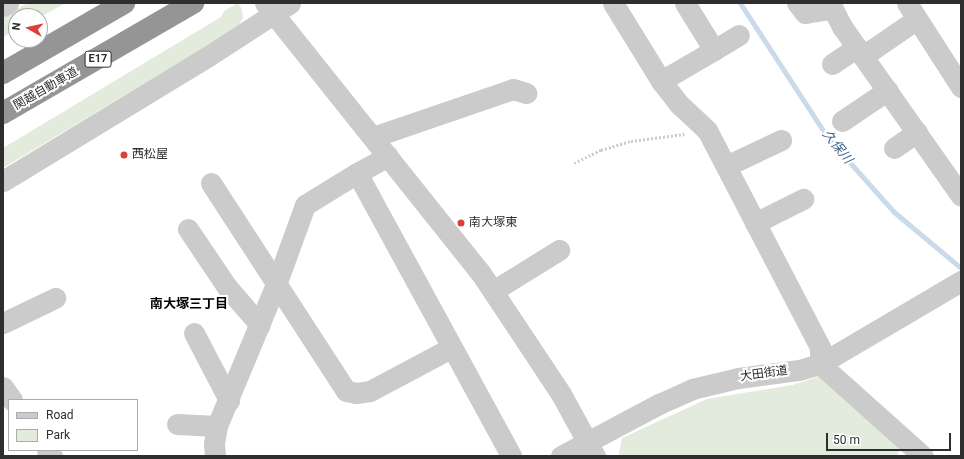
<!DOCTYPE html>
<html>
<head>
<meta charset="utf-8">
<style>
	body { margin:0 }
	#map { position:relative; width:964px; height:459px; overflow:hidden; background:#fff; font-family:Roboto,"Noto Sans JP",sans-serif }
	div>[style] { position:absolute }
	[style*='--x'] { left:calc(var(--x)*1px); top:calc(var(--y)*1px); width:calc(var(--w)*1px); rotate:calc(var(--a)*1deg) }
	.green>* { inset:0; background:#e3ebdd }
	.stream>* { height:5px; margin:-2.5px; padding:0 2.5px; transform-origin:2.5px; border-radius:2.5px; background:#cadaea }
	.path>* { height:2.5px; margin-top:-1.25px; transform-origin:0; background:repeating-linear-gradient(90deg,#cbcbcb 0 2px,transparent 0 4px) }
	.minor>* { height:21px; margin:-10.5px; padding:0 10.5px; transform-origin:10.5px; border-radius:10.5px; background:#cbcbcb }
	.highway>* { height:22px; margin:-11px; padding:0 11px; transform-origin:11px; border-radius:11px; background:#959595 }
	.dots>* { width:11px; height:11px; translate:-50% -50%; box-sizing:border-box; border:2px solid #fff; border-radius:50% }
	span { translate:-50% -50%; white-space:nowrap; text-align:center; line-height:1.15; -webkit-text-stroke:4px #fff; paint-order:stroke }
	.shield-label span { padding:1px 3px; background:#fff; border:1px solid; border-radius:3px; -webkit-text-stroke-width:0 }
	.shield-label { font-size:11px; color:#2e2e2e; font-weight:700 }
	.street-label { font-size:12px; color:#2e2e2e }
	.poi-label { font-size:12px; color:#2e2e2e }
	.left { translate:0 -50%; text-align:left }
	.water-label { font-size:13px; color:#40678c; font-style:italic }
	.neighbourhood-label { font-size:13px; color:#000; font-weight:700 }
	.frame { position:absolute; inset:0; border:4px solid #2e2e2e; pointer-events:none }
	.legend { position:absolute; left:8px; top:399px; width:130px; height:52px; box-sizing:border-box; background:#fff; border:1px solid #ababab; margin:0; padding:5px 7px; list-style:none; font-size:12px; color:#2e2e2e }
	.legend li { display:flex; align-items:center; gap:8px; height:20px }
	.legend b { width:20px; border:1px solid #ababab }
	.north { position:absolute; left:8px; top:8px; width:40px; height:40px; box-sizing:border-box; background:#fff; border:1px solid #ababab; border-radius:50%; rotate:278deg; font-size:11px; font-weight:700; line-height:16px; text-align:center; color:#2e2e2e }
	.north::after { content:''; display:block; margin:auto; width:14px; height:18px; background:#dc3e39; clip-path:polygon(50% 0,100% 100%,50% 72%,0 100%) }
	.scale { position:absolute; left:826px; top:433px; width:125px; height:18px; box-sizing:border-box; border:2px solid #2e2e2e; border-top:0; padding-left:5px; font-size:12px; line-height:14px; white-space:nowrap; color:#2e2e2e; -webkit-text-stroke:3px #fff; paint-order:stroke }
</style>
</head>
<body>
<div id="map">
	<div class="green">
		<i style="clip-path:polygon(28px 3px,66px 3px,40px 17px,16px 16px,16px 30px,3px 37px,3px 16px)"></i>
		<i style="clip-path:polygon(238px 3px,242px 9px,243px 18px,237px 28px,3px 168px,3px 148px,221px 17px,224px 11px)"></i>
		<i style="clip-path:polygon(821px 376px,900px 444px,898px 454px,895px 456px,620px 456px,619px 454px,622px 438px,707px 399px,792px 385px)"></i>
	</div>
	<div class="stream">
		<i style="--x:740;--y:3;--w:161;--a:56.9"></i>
		<i style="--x:828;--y:138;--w:99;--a:48.3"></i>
		<i style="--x:894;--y:212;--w:87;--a:39.9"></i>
	</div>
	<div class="path">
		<i style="--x:574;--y:163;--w:30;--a:-26"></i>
		<i style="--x:601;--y:150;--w:31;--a:-17"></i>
		<i style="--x:631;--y:141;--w:54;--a:-7.4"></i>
	</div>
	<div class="minor">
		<i style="--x:265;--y:3;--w:344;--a:51.4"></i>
		<i style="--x:480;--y:272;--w:146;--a:56.4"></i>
		<i style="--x:561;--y:394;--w:71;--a:61.3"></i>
		<i style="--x:613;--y:3;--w:92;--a:58.4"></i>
		<i style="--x:661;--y:81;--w:31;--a:52"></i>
		<i style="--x:680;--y:105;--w:37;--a:43"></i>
		<i style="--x:707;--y:130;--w:245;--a:62.5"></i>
		<i style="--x:820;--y:347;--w:17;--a:90"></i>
		<i style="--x:820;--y:364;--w:138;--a:41.8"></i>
		<i style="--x:797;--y:3;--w:13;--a:51"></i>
		<i style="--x:805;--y:13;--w:26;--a:-9"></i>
		<i style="--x:830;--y:3;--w:28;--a:63"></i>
		<i style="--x:843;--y:28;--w:205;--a:54.9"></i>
		<i style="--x:907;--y:3;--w:100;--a:57.3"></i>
		<i style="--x:3;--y:6;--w:6;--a:-31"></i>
		<i style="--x:714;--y:50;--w:29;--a:-31"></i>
		<i style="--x:863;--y:56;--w:65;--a:-34.4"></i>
		<i style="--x:832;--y:64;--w:30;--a:-34"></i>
		<i style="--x:661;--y:81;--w:61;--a:-30.3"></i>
		<i style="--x:714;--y:50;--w:55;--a:-121.7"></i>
		<i style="--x:842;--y:121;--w:55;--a:-34"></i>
		<i style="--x:373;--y:137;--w:148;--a:-18.9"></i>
		<i style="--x:513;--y:89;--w:14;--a:17"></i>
		<i style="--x:894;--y:148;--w:28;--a:-35"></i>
		<i style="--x:388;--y:156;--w:35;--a:151"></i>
		<i style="--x:357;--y:173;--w:322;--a:61.4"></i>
		<i style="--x:726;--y:166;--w:61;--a:-25.3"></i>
		<i style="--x:3;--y:181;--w:239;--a:-31.3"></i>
		<i style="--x:207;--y:57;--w:99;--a:-33"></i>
		<i style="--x:211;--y:183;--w:248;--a:57"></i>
		<i style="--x:346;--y:391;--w:10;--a:11"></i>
		<i style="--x:356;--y:393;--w:14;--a:-8"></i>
		<i style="--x:370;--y:391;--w:92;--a:-28"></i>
		<i style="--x:755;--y:223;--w:54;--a:-26.6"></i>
		<i style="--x:188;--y:229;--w:70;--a:56.1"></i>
		<i style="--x:227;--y:287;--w:50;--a:49"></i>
		<i style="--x:493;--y:291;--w:78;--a:-31.8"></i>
		<i style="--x:3;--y:323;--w:58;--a:-25.7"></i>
		<i style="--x:194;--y:333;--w:76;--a:62.4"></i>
		<i style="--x:3;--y:387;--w:16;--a:55"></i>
		<i style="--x:177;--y:424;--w:40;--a:2.9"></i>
		<i style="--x:47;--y:450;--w:8;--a:50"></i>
		<i style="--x:215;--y:456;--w:12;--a:-95"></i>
		<i style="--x:214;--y:444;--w:18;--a:-81"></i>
		<i style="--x:217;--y:426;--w:156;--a:-67.4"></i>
		<i style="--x:277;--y:282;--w:82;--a:-70"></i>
		<i style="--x:305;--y:205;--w:61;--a:-31.6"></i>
		<i style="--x:561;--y:456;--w:111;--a:-28"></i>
		<i style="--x:659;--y:404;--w:36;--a:-24"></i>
		<i style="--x:692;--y:389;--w:47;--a:-13.4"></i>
		<i style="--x:738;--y:378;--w:62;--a:-7.5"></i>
		<i style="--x:799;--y:370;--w:22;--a:-16"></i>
		<i style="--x:820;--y:364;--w:164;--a:-30.5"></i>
	</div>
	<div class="highway">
		<i style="--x:3;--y:73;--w:140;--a:-30"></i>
		<i style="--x:3;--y:113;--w:220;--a:-30.1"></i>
	</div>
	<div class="dots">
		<i style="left:124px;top:155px;background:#dc3e39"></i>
		<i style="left:461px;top:223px;background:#dc3e39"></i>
	</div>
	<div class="shield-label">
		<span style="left:98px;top:59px">E17</span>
	</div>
	<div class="street-label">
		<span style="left:46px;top:89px;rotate:-30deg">関越自動車道</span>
		<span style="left:764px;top:374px;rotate:-8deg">大田街道</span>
	</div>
	<div class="poi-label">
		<span class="left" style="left:132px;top:155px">西松屋</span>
		<span class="left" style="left:469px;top:223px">南大塚東</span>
	</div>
	<div class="water-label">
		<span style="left:837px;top:147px;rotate:51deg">久保川</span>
	</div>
	<div class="neighbourhood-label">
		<span style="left:189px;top:304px">南大塚三丁目</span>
	</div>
	<div class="frame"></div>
	<ul class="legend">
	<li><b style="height:5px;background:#cbcbcb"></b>Road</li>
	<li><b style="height:11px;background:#e3ebdd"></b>Park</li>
	</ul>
	<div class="north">N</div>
	<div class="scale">50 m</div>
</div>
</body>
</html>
